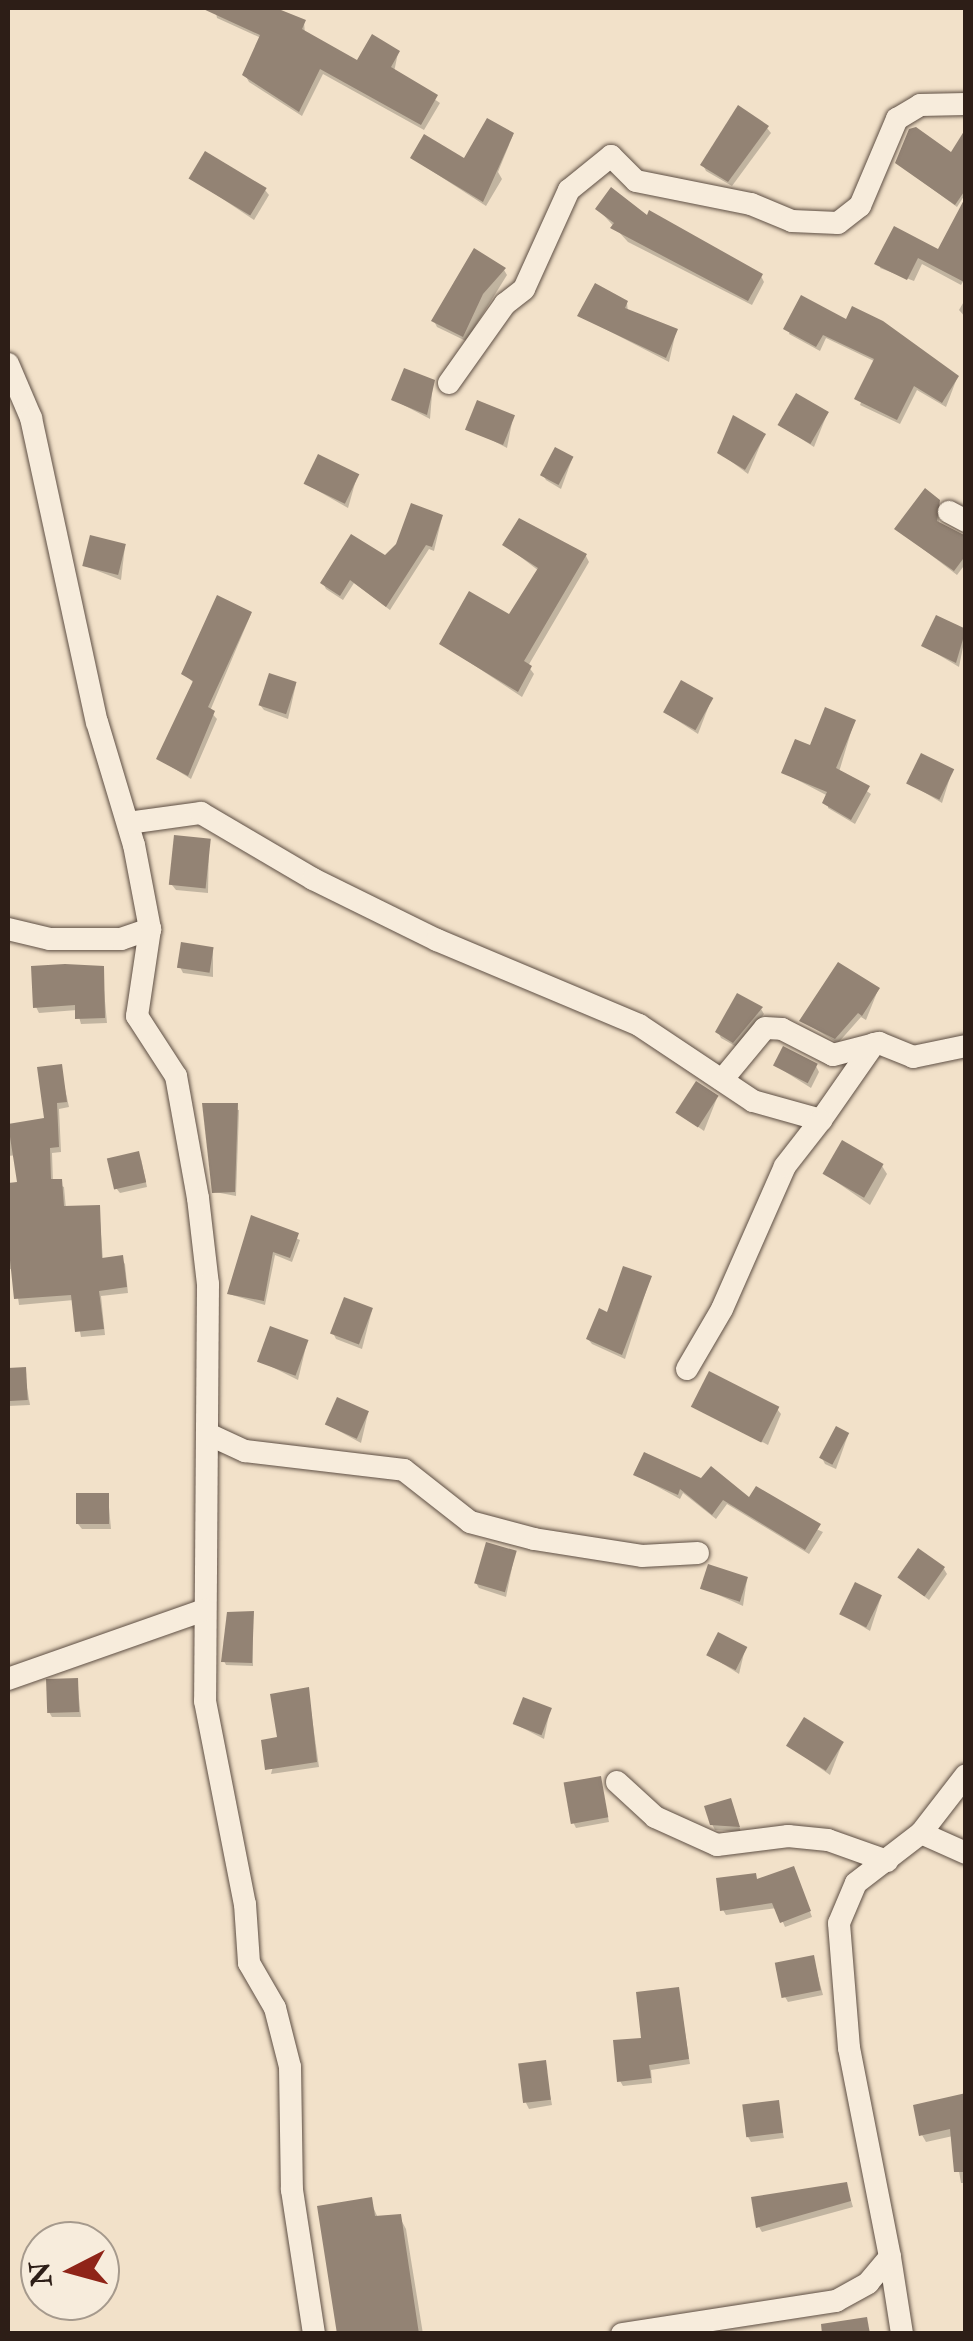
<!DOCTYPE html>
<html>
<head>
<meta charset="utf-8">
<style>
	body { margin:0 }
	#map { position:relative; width:973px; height:2341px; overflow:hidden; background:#f2e1c9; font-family:"IM FELL Double Pica",serif }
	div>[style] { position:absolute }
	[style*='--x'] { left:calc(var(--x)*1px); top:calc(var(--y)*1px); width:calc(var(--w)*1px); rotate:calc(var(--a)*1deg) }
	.shadow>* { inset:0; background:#0003 }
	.building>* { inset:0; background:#938374; transform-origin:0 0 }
	.roads { filter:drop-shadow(0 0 2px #5e4f44) drop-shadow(0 0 2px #5e4f44) }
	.street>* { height:22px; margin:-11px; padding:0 11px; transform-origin:11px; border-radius:11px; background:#f7ecdc }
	span { translate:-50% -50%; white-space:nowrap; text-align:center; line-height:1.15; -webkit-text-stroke:8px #f7ecdc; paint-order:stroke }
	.frame { position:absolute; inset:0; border:10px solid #2d1e17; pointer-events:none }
	.north { position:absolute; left:20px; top:2221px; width:100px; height:100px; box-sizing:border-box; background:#f7ecdc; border:2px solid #a69a8d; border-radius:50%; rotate:264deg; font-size:28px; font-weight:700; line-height:40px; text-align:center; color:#2d1e17 }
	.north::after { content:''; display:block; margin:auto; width:35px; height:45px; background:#8f2418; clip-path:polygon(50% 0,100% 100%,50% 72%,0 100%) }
</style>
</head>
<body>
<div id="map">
	<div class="shadow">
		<i style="clip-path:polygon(215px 8px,273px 8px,304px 22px,305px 34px,358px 63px,398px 53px,394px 72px,440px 103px,424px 130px,323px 74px,302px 116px,249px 82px,245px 75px,261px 38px,217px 18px)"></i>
		<i style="clip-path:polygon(767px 128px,771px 133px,732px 186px,706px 171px,703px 165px)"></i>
		<i style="clip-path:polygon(513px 135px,498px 172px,502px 179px,486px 206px,412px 158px,465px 162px)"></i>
		<i style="clip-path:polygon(966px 138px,966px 193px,957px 207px,897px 163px,952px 155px)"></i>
		<i style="clip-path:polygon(190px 177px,265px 190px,269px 195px,254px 220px)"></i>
		<i style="clip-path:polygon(598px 209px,761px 276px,764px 282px,752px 305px,628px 242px)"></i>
		<i style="clip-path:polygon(895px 229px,966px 277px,961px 285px,922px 264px,914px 281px,880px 268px)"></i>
		<i style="clip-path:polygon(504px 270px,507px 275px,466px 341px,437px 327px,434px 321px)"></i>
		<i style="clip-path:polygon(802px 298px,957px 378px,946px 407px,917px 390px,900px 424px,860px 405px,876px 362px,826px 338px,820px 351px,789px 334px)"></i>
		<i style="clip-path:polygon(966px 298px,966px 318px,959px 310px)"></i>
		<i style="clip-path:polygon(627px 303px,628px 312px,676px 331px,669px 362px,580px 316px)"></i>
		<i style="clip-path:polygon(433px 382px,430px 419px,394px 400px)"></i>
		<i style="clip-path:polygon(827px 414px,814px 447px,780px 425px)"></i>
		<i style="clip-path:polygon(513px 417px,507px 448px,473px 430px)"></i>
		<i style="clip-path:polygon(764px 436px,748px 474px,720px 453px)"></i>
		<i style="clip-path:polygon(572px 459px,561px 489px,546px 480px,543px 475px)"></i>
		<i style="clip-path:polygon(357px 476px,348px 508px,306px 484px)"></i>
		<i style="clip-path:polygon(938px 502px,939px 524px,966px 536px,966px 563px,957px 575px,897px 529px)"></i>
		<i style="clip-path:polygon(442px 517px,434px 551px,429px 549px,390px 610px,354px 583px,343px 600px,326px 589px,323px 583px,385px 559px)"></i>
		<i style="clip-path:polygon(505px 545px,586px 556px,589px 562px,528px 666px,534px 674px,522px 697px,442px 644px,510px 617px,539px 571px)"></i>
		<i style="clip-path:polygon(125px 546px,121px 580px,85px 566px)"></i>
		<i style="clip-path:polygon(251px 614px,210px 711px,217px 719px,191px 779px,159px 759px,195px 684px,184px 674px)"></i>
		<i style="clip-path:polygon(937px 618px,966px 632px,959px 667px,924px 646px)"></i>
		<i style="clip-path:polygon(296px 684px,288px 719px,264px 710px,260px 705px)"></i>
		<i style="clip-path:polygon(711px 700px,698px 734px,666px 713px)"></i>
		<i style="clip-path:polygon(854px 722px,839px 772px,871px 794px,855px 824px,828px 808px,828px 796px,784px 773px)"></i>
		<i style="clip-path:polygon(952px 771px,942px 803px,909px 783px)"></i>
		<i style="clip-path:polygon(209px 841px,208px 893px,176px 890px,172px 885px)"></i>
		<i style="clip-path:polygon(213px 949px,213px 977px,183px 973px,180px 967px)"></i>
		<i style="clip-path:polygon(102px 968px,107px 1023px,81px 1024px,77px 1010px,39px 1013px,36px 1007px)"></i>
		<i style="clip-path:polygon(878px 990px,866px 1020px,861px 1017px,838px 1043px,802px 1021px)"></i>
		<i style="clip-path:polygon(761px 1009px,764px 1014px,737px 1047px,721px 1038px,718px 1032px)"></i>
		<i style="clip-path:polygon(60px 1066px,69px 1107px,59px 1109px,61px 1152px,52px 1153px,53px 1182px,64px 1187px,66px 1209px,99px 1208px,103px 1260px,121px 1258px,125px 1264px,128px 1293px,101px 1296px,105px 1335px,81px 1337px,74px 1300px,19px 1305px,14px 1269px,8px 1269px,8px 1185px,19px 1184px,18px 1155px,8px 1156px,8px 1125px,47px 1121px)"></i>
		<i style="clip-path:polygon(776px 1066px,816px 1066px,819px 1072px,811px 1088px)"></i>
		<i style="clip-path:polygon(717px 1098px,704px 1131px,680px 1114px)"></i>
		<i style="clip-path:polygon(204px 1105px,239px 1110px,236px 1196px,215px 1192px)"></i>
		<i style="clip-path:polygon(141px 1159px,147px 1187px,120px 1193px,116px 1188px)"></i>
		<i style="clip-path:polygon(882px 1166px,887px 1174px,870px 1205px,825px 1174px)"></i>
		<i style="clip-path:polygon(253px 1218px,300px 1240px,292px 1262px,275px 1255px,265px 1305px,229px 1294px)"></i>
		<i style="clip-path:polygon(650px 1278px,625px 1359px,592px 1344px,588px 1339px,608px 1315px)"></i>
		<i style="clip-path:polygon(372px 1310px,362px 1349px,336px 1339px,333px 1333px)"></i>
		<i style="clip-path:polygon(307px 1342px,298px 1380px,260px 1361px)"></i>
		<i style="clip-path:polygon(24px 1370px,30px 1405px,8px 1406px,8px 1371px)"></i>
		<i style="clip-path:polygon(697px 1408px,777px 1409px,781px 1414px,768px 1445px)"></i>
		<i style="clip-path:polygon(368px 1413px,361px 1443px,328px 1425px)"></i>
		<i style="clip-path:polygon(848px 1435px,836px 1469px,825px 1464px,822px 1458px)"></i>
		<i style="clip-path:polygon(636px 1475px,750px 1500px,823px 1532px,809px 1554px,727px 1504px,716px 1519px,683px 1493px,680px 1499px)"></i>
		<i style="clip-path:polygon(108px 1496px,111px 1529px,82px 1529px,78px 1524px)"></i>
		<i style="clip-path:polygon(515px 1553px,506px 1597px,479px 1588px,476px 1583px)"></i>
		<i style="clip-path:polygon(944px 1569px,947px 1574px,929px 1600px,901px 1578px)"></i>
		<i style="clip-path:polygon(747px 1579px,743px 1606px,703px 1588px)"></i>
		<i style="clip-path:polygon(881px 1597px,870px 1631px,842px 1614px)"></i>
		<i style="clip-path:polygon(253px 1614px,253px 1666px,226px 1665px,224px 1661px)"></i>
		<i style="clip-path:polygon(745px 1649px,739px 1674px,709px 1655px)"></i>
		<i style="clip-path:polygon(77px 1680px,81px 1717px,52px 1717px,49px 1712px)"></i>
		<i style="clip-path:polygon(308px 1690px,319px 1767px,271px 1774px,280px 1739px)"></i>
		<i style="clip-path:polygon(550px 1710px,544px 1739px,515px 1724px)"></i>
		<i style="clip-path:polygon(842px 1744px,830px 1775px,789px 1746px)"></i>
		<i style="clip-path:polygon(600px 1779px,609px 1822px,576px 1828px,573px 1822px)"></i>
		<i style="clip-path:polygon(733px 1806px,741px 1832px,715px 1830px,712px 1824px)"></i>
		<i style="clip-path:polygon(796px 1874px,812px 1917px,785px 1927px,777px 1908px,726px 1915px,723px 1910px,758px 1882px)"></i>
		<i style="clip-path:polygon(813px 1958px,823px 1995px,788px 2002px,785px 1997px)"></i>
		<i style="clip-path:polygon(678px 1989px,690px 2064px,651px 2070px,652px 2083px,623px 2086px,620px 2081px)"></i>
		<i style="clip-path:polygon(544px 2063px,552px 2105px,529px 2109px,526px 2103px)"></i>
		<i style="clip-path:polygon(966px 2096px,966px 2183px,961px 2183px,953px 2136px,926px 2142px,922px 2135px)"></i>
		<i style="clip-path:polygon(777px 2103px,784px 2138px,751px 2142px,748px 2137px)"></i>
		<i style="clip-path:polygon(846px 2184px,853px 2207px,762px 2232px,759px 2227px)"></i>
		<i style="clip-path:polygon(370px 2200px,378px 2218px,399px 2216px,406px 2229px,423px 2334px,340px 2334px)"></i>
	</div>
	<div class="building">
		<i style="clip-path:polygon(201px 8px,276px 8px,306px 20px,302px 29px,357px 60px,372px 34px,400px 51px,391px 67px,438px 95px,421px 125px,320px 69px,299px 112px,242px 75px,260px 35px)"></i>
		<i style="clip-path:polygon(738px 105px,769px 126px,728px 182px,700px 165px)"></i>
		<i style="clip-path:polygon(487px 118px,514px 133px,483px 202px,410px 158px,424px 134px,464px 158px)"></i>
		<i style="clip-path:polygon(916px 127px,951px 152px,966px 128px,966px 189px,955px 205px,895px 163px,909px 129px)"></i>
		<i style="left:205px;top:151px;width:72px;height:32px;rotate:31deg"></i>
		<i style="clip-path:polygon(611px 187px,647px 215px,649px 210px,763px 274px,748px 301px,610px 228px,614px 223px,595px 209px)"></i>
		<i style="clip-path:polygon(966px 196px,966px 283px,918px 258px,907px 280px,874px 264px,894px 226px,938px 249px)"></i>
		<i style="clip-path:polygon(474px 248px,506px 268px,483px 294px,463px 337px,431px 321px)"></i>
		<i style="clip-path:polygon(595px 283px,628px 301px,625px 308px,678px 329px,666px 358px,577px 316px)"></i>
		<i style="clip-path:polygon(801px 295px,846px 319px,852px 306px,883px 321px,959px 376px,942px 403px,914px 386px,897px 420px,854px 399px,874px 359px,823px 335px,816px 347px,783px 329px)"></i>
		<i style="clip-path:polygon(404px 368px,435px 380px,427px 415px,391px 400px)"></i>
		<i style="left:796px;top:393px;width:38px;height:37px;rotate:30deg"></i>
		<i style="left:477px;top:400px;width:41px;height:32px;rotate:22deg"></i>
		<i style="clip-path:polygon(733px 415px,766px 434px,745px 470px,717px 453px)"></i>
		<i style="left:555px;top:447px;width:21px;height:32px;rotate:28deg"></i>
		<i style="left:318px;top:454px;width:46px;height:33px;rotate:26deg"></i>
		<i style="clip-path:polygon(925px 488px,940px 500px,937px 521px,966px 536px,966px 555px,954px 571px,894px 529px)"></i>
		<i style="clip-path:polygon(411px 503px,443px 515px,432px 547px,426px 545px,386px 607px,350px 580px,340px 596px,320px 583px,351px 534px,385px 555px,396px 544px)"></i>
		<i style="clip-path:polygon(519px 518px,587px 554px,524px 661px,532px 666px,518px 692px,439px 644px,469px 591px,509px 614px,538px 568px,502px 545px)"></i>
		<i style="left:90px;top:535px;width:37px;height:32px;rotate:14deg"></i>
		<i style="clip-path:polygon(217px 595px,252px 612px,208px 707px,215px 711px,188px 776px,156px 759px,193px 681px,181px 674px)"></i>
		<i style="clip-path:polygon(936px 615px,966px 629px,956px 663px,921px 646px)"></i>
		<i style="left:269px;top:673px;width:29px;height:34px;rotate:18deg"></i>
		<i style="left:681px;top:680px;width:37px;height:37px;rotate:29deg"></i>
		<i style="clip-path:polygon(825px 707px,856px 720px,836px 768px,870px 786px,851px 820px,822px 803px,827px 792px,781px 773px,795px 739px,810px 745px)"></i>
		<i style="left:921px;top:753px;width:37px;height:34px;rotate:26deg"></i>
		<i style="left:174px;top:835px;width:37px;height:50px;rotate:6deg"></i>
		<i style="left:181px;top:942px;width:33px;height:26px;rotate:9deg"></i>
		<i style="clip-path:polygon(838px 962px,880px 988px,862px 1016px,858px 1013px,835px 1039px,799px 1021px)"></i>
		<i style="clip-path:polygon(65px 964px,104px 966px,105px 1018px,75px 1019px,75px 1005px,33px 1008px,31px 966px)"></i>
		<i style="clip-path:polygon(737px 993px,763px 1007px,733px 1043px,715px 1032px)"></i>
		<i style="left:783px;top:1046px;width:39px;height:22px;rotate:27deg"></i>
		<i style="clip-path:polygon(62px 1064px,67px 1102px,57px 1103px,59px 1147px,50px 1148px,51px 1179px,62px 1179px,64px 1206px,100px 1205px,102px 1258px,123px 1255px,127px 1287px,99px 1291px,104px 1329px,75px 1332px,71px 1295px,14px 1299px,8px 1241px,8px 1183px,17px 1182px,8px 1124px,44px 1118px,37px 1067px)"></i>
		<i style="left:696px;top:1081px;width:27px;height:38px;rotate:33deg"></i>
		<i style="clip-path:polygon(202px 1103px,238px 1103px,235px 1192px,212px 1193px)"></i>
		<i style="left:842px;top:1140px;width:48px;height:39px;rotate:30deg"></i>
		<i style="left:139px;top:1151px;width:32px;height:33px;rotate:77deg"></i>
		<i style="clip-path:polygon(251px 1215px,299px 1233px,290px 1258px,273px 1252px,264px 1301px,227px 1294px)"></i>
		<i style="clip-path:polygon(623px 1266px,652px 1276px,622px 1355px,586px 1339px,599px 1308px,607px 1312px)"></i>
		<i style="left:344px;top:1297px;width:31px;height:39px;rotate:21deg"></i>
		<i style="left:270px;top:1326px;width:41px;height:38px;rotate:20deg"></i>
		<i style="left:26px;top:1367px;width:33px;height:18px;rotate:87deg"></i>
		<i style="left:709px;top:1371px;width:79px;height:40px;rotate:27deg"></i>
		<i style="left:337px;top:1397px;width:35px;height:30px;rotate:24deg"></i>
		<i style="left:836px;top:1426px;width:15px;height:36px;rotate:28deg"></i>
		<i style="clip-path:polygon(644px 1452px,701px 1478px,711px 1466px,749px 1497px,756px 1486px,821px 1524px,805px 1550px,723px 1500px,712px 1515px,680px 1489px,678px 1495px,633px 1475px)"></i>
		<i style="left:109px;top:1493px;width:31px;height:33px;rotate:90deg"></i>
		<i style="left:486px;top:1542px;width:32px;height:43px;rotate:16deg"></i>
		<i style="left:918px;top:1548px;width:33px;height:36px;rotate:35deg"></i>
		<i style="left:708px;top:1564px;width:42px;height:26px;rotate:18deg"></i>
		<i style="left:855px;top:1582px;width:30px;height:36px;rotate:26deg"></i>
		<i style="clip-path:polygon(254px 1611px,252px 1663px,221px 1662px,227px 1612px)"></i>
		<i style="left:718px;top:1632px;width:33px;height:26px;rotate:27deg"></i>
		<i style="left:78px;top:1678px;width:34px;height:32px;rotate:88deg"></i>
		<i style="clip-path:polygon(309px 1687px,317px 1762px,265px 1770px,261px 1740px,277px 1737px,270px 1694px)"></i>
		<i style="left:523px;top:1697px;width:31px;height:29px;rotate:21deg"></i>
		<i style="left:804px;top:1717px;width:47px;height:34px;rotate:32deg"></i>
		<i style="left:601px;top:1776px;width:42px;height:38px;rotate:80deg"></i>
		<i style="clip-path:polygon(731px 1798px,740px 1827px,710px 1825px,704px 1806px)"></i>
		<i style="clip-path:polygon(794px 1866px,811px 1911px,780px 1923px,772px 1903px,720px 1911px,716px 1878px,756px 1873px,757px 1879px)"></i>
		<i style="left:814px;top:1955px;width:36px;height:40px;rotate:79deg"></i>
		<i style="clip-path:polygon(679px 1987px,689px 2059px,649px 2065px,651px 2078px,617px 2082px,613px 2040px,641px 2038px,636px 1992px)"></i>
		<i style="left:546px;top:2060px;width:40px;height:28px;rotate:83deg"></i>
		<i style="clip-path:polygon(966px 2093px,966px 2172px,954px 2172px,950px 2129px,919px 2136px,913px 2105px)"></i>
		<i style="left:779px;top:2100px;width:33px;height:37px;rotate:83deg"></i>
		<i style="clip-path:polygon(847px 2182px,851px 2201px,756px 2228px,751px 2197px)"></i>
		<i style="clip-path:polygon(372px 2197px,375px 2216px,401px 2214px,419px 2334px,337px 2334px,317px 2206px)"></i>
		<i style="clip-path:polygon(867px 2317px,870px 2334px,822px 2334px,821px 2324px)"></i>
	</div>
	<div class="roads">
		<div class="street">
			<i style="--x:8;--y:364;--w:59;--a:66.9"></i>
			<i style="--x:31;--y:418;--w:311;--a:77.8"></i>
			<i style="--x:97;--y:722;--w:128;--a:73.3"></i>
			<i style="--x:134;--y:845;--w:86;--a:79.2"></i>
			<i style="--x:150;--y:929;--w:88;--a:98.5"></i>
			<i style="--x:137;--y:1016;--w:72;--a:57"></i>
			<i style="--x:176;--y:1076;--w:124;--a:79.8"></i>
			<i style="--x:198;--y:1198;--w:87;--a:83.4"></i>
			<i style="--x:208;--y:1284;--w:417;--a:90.4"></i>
			<i style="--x:205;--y:1701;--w:207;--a:78.9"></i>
			<i style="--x:245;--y:1904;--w:59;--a:86.1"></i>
			<i style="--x:249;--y:1963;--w:52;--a:60"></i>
			<i style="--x:275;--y:2008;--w:61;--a:75.7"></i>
			<i style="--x:290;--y:2067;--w:123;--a:89.1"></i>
			<i style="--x:292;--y:2190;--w:146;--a:81.3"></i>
			<i style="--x:449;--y:383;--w:97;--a:-54.7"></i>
			<i style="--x:505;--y:304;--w:24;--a:-38"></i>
			<i style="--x:524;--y:289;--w:109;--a:-65.6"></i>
			<i style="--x:569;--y:190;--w:54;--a:-39"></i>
			<i style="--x:611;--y:156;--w:35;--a:45"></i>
			<i style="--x:636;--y:181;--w:117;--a:11.3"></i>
			<i style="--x:751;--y:204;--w:44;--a:22.5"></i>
			<i style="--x:792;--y:221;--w:46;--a:2.5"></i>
			<i style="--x:838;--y:223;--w:28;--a:-38"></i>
			<i style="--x:860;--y:206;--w:95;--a:-67"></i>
			<i style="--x:897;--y:119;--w:27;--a:-31"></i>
			<i style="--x:920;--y:105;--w:46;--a:-1.2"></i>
			<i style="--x:949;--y:512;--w:19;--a:28"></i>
			<i style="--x:128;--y:823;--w:74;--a:-7.8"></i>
			<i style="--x:201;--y:813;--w:130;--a:30.5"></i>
			<i style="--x:313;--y:879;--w:138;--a:26.2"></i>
			<i style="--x:437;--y:940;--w:219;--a:22.8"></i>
			<i style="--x:639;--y:1025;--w:137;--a:33.7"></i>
			<i style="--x:753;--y:1101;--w:71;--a:15.6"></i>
			<i style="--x:821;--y:1120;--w:93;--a:-55.1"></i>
			<i style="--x:8;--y:929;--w:43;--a:13.4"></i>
			<i style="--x:50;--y:939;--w:71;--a:0"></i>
			<i style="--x:121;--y:939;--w:31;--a:-19"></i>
			<i style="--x:722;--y:1080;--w:67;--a:-50.4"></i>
			<i style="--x:765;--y:1028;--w:17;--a:3"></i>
			<i style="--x:782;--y:1029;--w:57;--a:27"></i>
			<i style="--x:833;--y:1055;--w:48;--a:-14.6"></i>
			<i style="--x:879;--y:1043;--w:37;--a:22"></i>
			<i style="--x:913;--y:1057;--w:54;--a:-11.7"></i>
			<i style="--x:687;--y:1369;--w:69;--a:-59.7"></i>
			<i style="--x:722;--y:1309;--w:156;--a:-66.2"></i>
			<i style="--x:785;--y:1166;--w:58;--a:-52"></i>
			<i style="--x:208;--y:1434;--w:41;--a:24.7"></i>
			<i style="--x:245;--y:1451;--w:160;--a:6.8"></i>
			<i style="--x:404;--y:1470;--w:84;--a:38.2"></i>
			<i style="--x:470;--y:1522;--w:66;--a:14.9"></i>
			<i style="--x:534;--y:1539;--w:109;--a:8.9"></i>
			<i style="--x:642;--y:1556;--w:56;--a:-3.1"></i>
			<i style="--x:8;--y:1679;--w:208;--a:-19.4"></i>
			<i style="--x:617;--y:1782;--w:52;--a:42.6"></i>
			<i style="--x:655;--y:1817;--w:68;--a:24.3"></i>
			<i style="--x:717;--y:1845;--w:72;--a:-7.2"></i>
			<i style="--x:788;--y:1836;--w:40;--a:5.7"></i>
			<i style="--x:828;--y:1840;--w:63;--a:19.6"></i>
			<i style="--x:921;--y:1833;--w:49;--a:24"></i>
			<i style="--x:890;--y:2257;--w:78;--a:81.1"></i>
			<i style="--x:622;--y:2334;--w:217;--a:-8.8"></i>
			<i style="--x:836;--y:2301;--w:37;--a:-29"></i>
			<i style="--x:868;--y:2283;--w:34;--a:-50"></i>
			<i style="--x:890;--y:2257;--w:213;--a:-101.1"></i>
			<i style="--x:849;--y:2048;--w:125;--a:-94.6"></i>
			<i style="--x:839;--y:1923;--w:43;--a:-67"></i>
			<i style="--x:856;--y:1883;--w:82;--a:-37.6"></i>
			<i style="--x:921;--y:1833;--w:73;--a:-52.2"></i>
		</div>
	</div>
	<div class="frame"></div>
	<div class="north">N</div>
</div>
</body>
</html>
